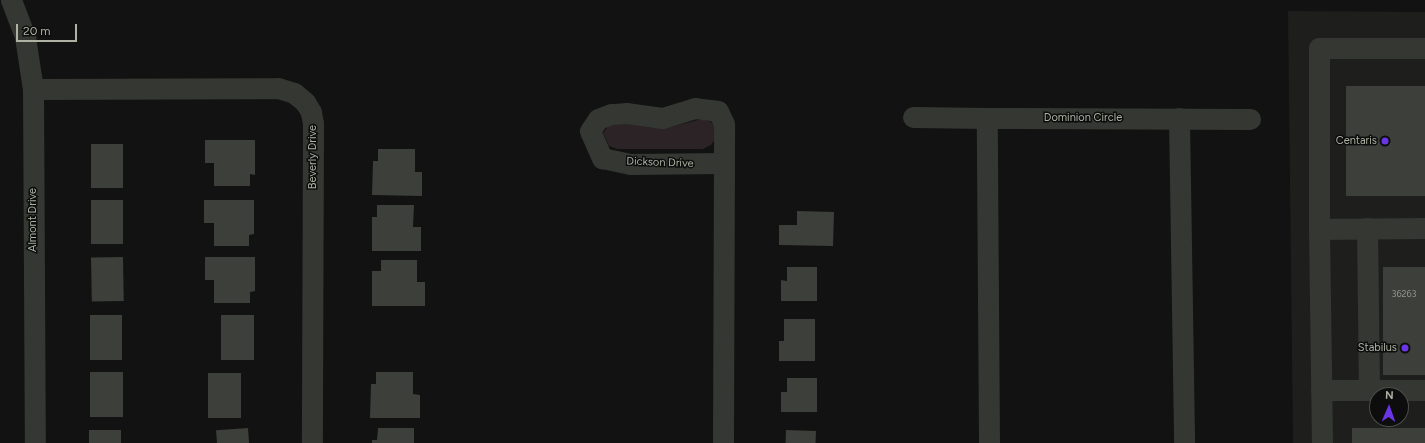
<!DOCTYPE html>
<html>
<head>
<meta charset="utf-8">
<style>
	body { margin:0 }
	#map { position:relative; width:1425px; height:443px; overflow:hidden; background:#111211; font-family:Figtree,sans-serif }
	div>[style] { position:absolute }
	[style*='--x'] { left:calc(var(--x)*1px); top:calc(var(--y)*1px); width:calc(var(--w)*1px); rotate:calc(var(--a)*1deg) }
	.built>* { inset:0; background:#1e1f1d }
	.green>* { inset:0; background:#2b2325 }
	.building>* { inset:0; background:#3d3f3b; transform-origin:0 0 }
	.minor>* { height:21px; margin:-10.5px; padding:0 10.5px; transform-origin:10.5px; border-radius:10.5px; background:#343732 }
	.dots>* { width:11px; height:11px; translate:-50% -50%; box-sizing:border-box; border:2px solid #0c0d0c; border-radius:50% }
	span { translate:-50% -50%; white-space:nowrap; text-align:center; line-height:1.15; -webkit-text-stroke:3px #0c0d0c; paint-order:stroke }
	.number-label { font-size:9px; color:#919589 }
	.number-label span { -webkit-text-stroke-width:0 }
	.street-label { font-size:11px; color:#adb2a3 }
	.poi-label { font-size:11px; color:#adb2a3 }
	.right { translate:-100% -50%; text-align:right }
	.north { position:absolute; left:1369px; top:387px; width:40px; height:40px; box-sizing:border-box; background:#0c0d0c; border:1px solid #4c4f48; border-radius:50%; rotate:2deg; font-size:11px; font-weight:700; line-height:16px; text-align:center; color:#adb2a3 }
	.north::after { content:''; display:block; margin:auto; width:14px; height:18px; background:#6a36e5; clip-path:polygon(50% 0,100% 100%,50% 72%,0 100%) }
	.scale { position:absolute; left:16px; top:24px; width:61px; height:18px; box-sizing:border-box; border:2px solid #adb2a3; border-top:0; padding-left:5px; font-size:12px; line-height:14px; white-space:nowrap; color:#adb2a3; -webkit-text-stroke:3px #0c0d0c; paint-order:stroke }
</style>
</head>
<body>
<div id="map">
	<div class="built">
		<i style="clip-path:polygon(evenodd,1288px 11px,1425px 12px,1425px 443px,1293px 443px,1288px 11px,1377px 395px,1401px 395px,1401px 419px,1377px 419px,1377px 395px)"></i>
	</div>
	<div class="green">
		<i style="clip-path:polygon(702px 119px,711px 122px,715px 128px,716px 138px,711px 145px,703px 149px,617px 149px,609px 146px,603px 133px,612px 121px,654px 128px,670px 127px)"></i>
	</div>
	<div class="building">
		<i style="left:1346px;top:86px;width:79px;height:110px"></i>
		<i style="clip-path:polygon(205px 140px,255px 140px,255px 175px,250px 174px,250px 186px,214px 186px,214px 163px,205px 163px)"></i>
		<i style="left:91px;top:144px;width:32px;height:44px"></i>
		<i style="clip-path:polygon(378px 149px,415px 149px,415px 172px,422px 172px,422px 196px,372px 195px,373px 161px,378px 161px)"></i>
		<i style="left:91px;top:200px;width:32px;height:44px"></i>
		<i style="clip-path:polygon(204px 200px,254px 200px,254px 234px,249px 235px,249px 246px,214px 246px,214px 223px,204px 223px)"></i>
		<i style="clip-path:polygon(377px 205px,414px 205px,413px 227px,421px 227px,421px 251px,372px 251px,372px 217px,377px 217px)"></i>
		<i style="clip-path:polygon(797px 211px,834px 212px,833px 246px,779px 245px,779px 225px,797px 225px)"></i>
		<i style="left:123px;top:257px;width:44px;height:32px;rotate:89deg"></i>
		<i style="clip-path:polygon(205px 257px,255px 257px,255px 291px,250px 292px,250px 303px,214px 303px,214px 280px,205px 280px)"></i>
		<i style="clip-path:polygon(381px 260px,417px 260px,417px 282px,425px 282px,425px 306px,372px 306px,372px 271px,381px 271px)"></i>
		<i style="clip-path:polygon(787px 267px,817px 267px,817px 301px,781px 301px,781px 280px,787px 281px)"></i>
		<i style="left:1383px;top:267px;width:42px;height:108px"></i>
		<i style="left:90px;top:315px;width:32px;height:45px"></i>
		<i style="left:221px;top:315px;width:33px;height:45px"></i>
		<i style="clip-path:polygon(784px 319px,815px 319px,815px 361px,779px 361px,779px 341px,784px 341px)"></i>
		<i style="left:90px;top:372px;width:33px;height:45px"></i>
		<i style="clip-path:polygon(376px 372px,413px 372px,413px 394px,420px 395px,420px 418px,370px 418px,371px 384px,376px 384px)"></i>
		<i style="left:208px;top:373px;width:33px;height:45px"></i>
		<i style="clip-path:polygon(787px 378px,817px 378px,817px 412px,781px 412px,781px 392px,787px 392px)"></i>
		<i style="left:248px;top:428px;width:15px;height:32px;rotate:86deg"></i>
		<i style="clip-path:polygon(378px 428px,414px 428px,414px 443px,372px 443px,372px 440px,377px 440px)"></i>
		<i style="left:1352px;top:428px;width:73px;height:15px"></i>
		<i style="left:89px;top:430px;width:32px;height:13px"></i>
		<i style="left:786px;top:430px;width:30px;height:13px;rotate:2deg"></i>
	</div>
	<div class="minor">
		<i style="--x:11;--y:0;--w:40;--a:69"></i>
		<i style="--x:25;--y:37;--w:53;--a:81.3"></i>
		<i style="--x:33;--y:89;--w:354;--a:89.7"></i>
		<i style="--x:1425;--y:48;--w:106;--a:180"></i>
		<i style="--x:1319;--y:48;--w:181;--a:90"></i>
		<i style="--x:1319;--y:229;--w:106;--a:-0.5"></i>
		<i style="--x:33;--y:89;--w:245;--a:-0.2"></i>
		<i style="--x:278;--y:88;--w:17;--a:17"></i>
		<i style="--x:294;--y:93;--w:14;--a:39"></i>
		<i style="--x:305;--y:102;--w:12;--a:59"></i>
		<i style="--x:311;--y:112;--w:11;--a:80"></i>
		<i style="--x:313;--y:123;--w:320;--a:90.2"></i>
		<i style="--x:913;--y:117;--w:74;--a:0.8"></i>
		<i style="--x:1179;--y:118;--w:325;--a:89.1"></i>
		<i style="--x:1367;--y:228;--w:162;--a:89.3"></i>
		<i style="--x:1319;--y:229;--w:214;--a:89.2"></i>
		<i style="--x:1321;--y:390;--w:104;--a:0"></i>
		<i style="--x:723;--y:443;--w:319;--a:-89.8"></i>
		<i style="--x:724;--y:124;--w:14;--a:-115"></i>
		<i style="--x:718;--y:111;--w:23;--a:-173"></i>
		<i style="--x:695;--y:108;--w:34;--a:163"></i>
		<i style="--x:662;--y:118;--w:35;--a:-172"></i>
		<i style="--x:627;--y:113;--w:16;--a:176"></i>
		<i style="--x:611;--y:114;--w:14;--a:159"></i>
		<i style="--x:598;--y:119;--w:14;--a:124"></i>
		<i style="--x:590;--y:131;--w:30;--a:66"></i>
		<i style="--x:602;--y:158;--w:29;--a:12"></i>
		<i style="--x:630;--y:164;--w:94;--a:-0.6"></i>
		<i style="--x:989;--y:443;--w:325;--a:-90.4"></i>
		<i style="--x:987;--y:118;--w:263;--a:0.2"></i>
	</div>
	<div class="dots">
		<i style="left:1385px;top:141px;background:#6a36e5"></i>
		<i style="left:1405px;top:348px;background:#6a36e5"></i>
	</div>
	<div class="number-label">
		<span style="left:1404px;top:294px">36263</span>
	</div>
	<div class="street-label">
		<span style="left:1083px;top:118px">Dominion Circle</span>
		<span style="left:313px;top:157px;rotate:-90deg">Beverly Drive</span>
		<span style="left:660px;top:163px;rotate:2deg">Dickson Drive</span>
		<span style="left:33px;top:220px;rotate:-90deg">Almont Drive</span>
	</div>
	<div class="poi-label">
		<span class="right" style="left:1377px;top:141px">Centaris</span>
		<span class="right" style="left:1397px;top:348px">Stabilus</span>
	</div>
	<div class="north">N</div>
	<div class="scale">20 m</div>
</div>
</body>
</html>
